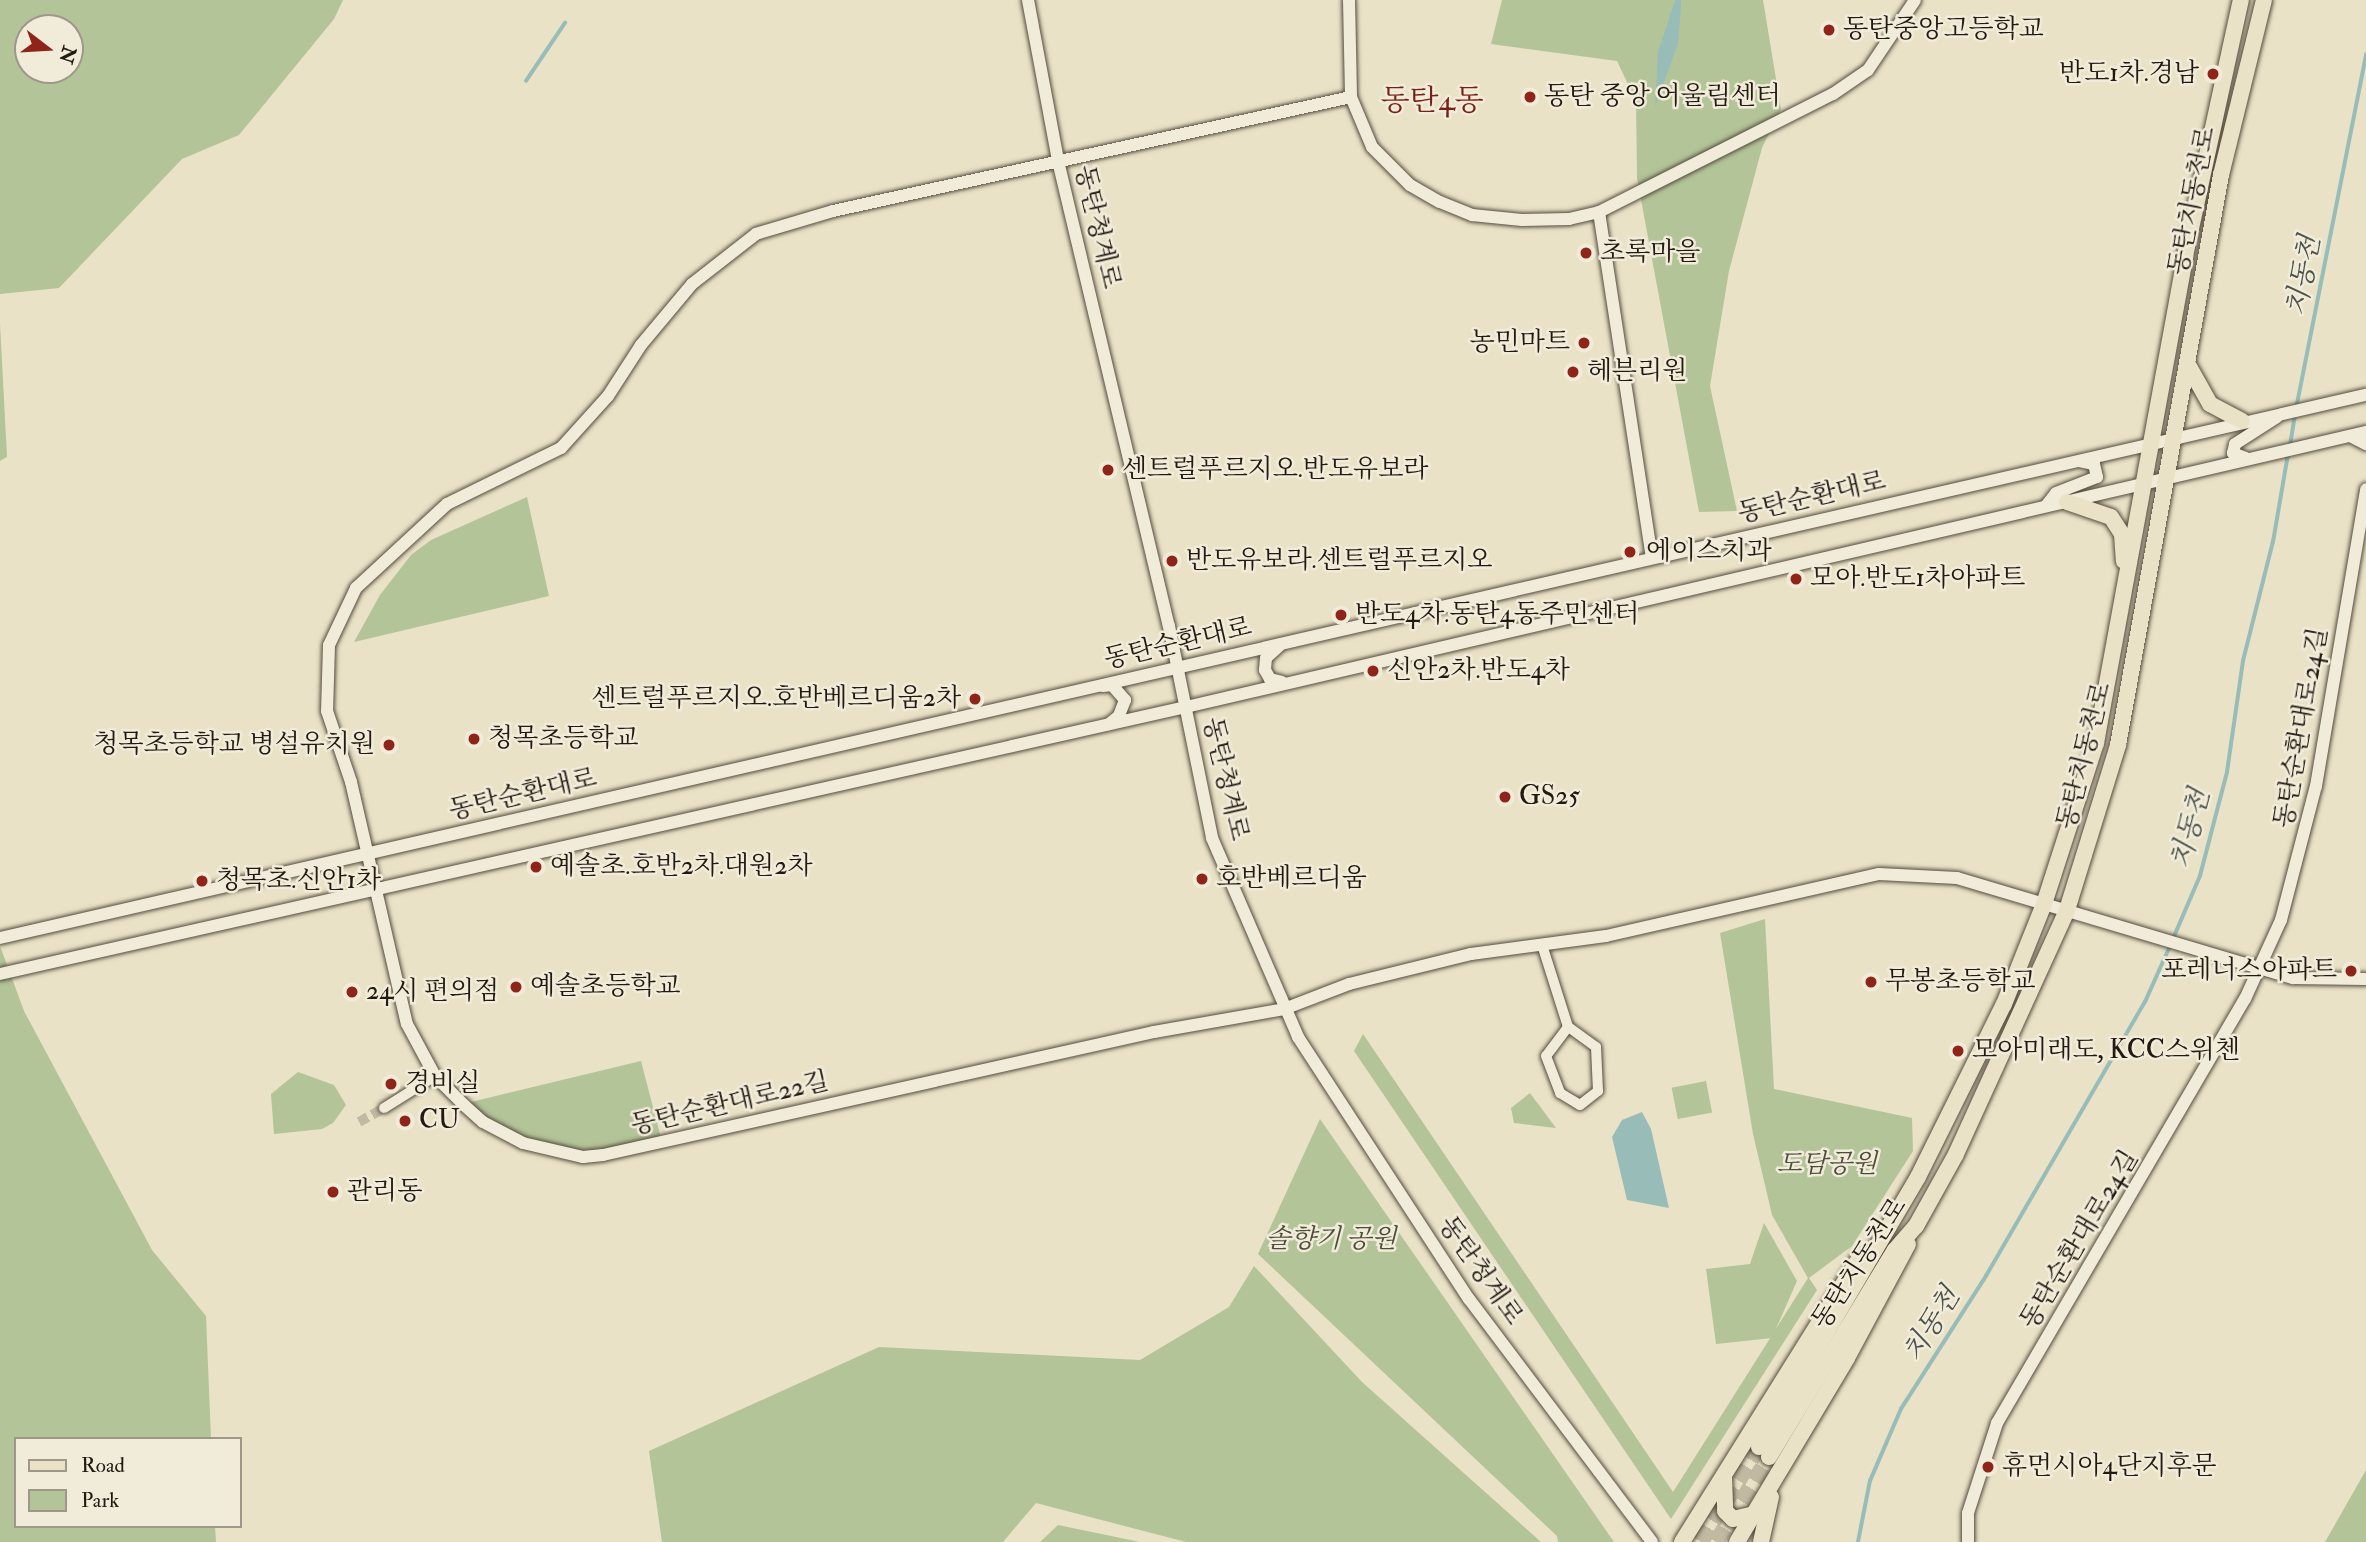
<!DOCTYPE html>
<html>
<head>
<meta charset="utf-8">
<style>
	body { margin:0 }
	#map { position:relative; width:2366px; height:1542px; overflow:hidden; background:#e9e2c6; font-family:"IM FELL Double Pica","Noto Serif KR",serif }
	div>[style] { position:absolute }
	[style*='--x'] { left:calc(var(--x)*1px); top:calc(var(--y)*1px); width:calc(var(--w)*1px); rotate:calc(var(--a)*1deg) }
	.green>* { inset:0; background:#b3c498; transform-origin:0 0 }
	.water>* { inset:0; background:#98bdb9 }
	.stream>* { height:3.5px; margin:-1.75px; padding:0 1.75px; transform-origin:1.75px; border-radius:1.75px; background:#98bdb9 }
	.minor-tunnel>* { height:10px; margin-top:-5px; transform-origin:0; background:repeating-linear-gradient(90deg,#c1baa2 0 10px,transparent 0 15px) }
	.primary-tunnel>* { height:16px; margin-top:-8px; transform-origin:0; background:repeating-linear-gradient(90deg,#c1baa2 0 16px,transparent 0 24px) }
	.roads { filter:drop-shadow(0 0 2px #544b3e) drop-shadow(0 0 2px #544b3e) }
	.minor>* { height:10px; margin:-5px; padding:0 5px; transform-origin:5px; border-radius:5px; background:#f1ecda }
	.tertiary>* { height:12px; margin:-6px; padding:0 6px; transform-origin:6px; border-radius:6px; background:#f1ecda }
	.primary>* { height:16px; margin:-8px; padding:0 8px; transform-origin:8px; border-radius:8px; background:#e9e2c6 }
	.dots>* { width:19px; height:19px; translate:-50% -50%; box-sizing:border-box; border:4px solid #f1ecda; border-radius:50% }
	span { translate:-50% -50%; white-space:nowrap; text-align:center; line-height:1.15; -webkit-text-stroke:5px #f1ecda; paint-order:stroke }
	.poi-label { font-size:26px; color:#231911 }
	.left { translate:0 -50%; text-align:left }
	.right { translate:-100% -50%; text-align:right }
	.street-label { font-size:26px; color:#231911 }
	.park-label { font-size:26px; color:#4e4c3a; font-style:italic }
	.water-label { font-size:28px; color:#4c524c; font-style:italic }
	.quarter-label { font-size:30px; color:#7a1f14 }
	.legend { position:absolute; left:14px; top:1437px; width:228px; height:91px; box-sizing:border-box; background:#f1ecda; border:2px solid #9f988a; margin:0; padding:9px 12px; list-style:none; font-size:21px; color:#231911 }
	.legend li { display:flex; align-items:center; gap:14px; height:35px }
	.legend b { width:35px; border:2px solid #9f988a }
	.north { position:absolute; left:14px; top:14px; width:70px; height:70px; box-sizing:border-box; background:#f1ecda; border:2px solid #9f988a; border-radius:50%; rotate:107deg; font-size:19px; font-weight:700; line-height:28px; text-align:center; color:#231911 }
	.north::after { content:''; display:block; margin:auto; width:24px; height:32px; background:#8f2418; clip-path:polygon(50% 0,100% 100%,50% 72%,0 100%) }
</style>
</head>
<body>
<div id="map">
	<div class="green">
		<i style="clip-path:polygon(evenodd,0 0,343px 0,334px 19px,239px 135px,182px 159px,59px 288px,0 294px,0 0,28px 28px,70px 28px,70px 70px,28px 70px,28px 28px)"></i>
		<i style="clip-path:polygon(1502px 0,1763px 0,1781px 109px,1762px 148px,1729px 271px,1710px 386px,1737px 511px,1699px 512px,1637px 178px,1636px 101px,1617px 61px,1491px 44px)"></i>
		<i style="clip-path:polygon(0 324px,7px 457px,0 461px)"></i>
		<i style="clip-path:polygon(527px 497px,549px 596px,354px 642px,380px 595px,411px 555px,431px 540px)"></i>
		<i style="clip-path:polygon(1765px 919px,1774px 1089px,1912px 1118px,1913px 1151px,1852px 1246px,1809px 1278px,1817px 1290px,1671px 1519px,1354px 1051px,1363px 1034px,1673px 1492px,1808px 1278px,1772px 1215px,1753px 1134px,1720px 933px)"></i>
		<i style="clip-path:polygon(0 946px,24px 1011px,152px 1250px,206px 1316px,211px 1439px,16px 1439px,16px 1526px,215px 1526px,216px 1542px,0 1542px)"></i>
		<i style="clip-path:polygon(641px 1061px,661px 1138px,599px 1152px,567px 1151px,525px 1139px,485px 1120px,467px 1103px)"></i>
		<i style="clip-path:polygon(298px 1072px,334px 1085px,346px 1105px,333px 1123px,322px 1129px,274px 1134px,271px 1094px)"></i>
		<i style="left:1706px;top:1081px;width:32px;height:35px;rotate:79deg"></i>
		<i style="clip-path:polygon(1530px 1093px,1556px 1128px,1514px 1123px,1511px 1108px)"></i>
		<i style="clip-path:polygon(1320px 1119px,1614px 1542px,1558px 1542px,1557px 1536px,1258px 1254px)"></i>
		<i style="clip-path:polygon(1764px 1223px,1797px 1281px,1772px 1338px,1716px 1344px,1706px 1269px,1750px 1264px)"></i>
		<i style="clip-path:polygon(1254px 1266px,1362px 1382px,1541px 1542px,1186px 1542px,1036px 1503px,1003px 1542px,662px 1542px,649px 1451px,879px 1347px,1140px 1360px,1229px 1307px)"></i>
		<i style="clip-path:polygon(2366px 1470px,2366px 1542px,2325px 1542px)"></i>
		<i style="clip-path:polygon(1058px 1525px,1140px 1542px,1040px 1542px)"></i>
	</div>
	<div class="water">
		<i style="clip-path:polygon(1675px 0,1681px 0,1681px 6px,1678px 44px,1655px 107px,1658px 52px)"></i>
		<i style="clip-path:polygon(1642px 1112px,1651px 1129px,1669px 1208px,1627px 1200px,1612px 1137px,1622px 1120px)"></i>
	</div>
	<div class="stream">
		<i style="--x:526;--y:81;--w:70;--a:-56.1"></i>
		<i style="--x:2296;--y:409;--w:361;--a:-78.8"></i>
		<i style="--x:2290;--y:446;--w:30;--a:-81"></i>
		<i style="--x:2173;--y:939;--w:69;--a:-66.8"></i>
		<i style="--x:2200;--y:876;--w:107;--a:-75.4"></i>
		<i style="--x:2227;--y:772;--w:112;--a:-81.8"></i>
		<i style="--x:2243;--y:661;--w:123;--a:-75.9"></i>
		<i style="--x:2273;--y:542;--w:89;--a:-80.3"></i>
		<i style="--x:1858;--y:1542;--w:62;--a:-78.9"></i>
		<i style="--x:1870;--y:1481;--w:78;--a:-66.7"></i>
		<i style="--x:1901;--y:1409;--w:158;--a:-57.4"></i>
		<i style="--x:1986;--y:1276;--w:317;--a:-59.9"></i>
		<i style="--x:2145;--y:1002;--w:61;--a:-65.9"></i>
	</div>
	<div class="minor-tunnel">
		<i style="--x:359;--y:1122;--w:29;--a:-29"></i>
	</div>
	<div class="primary-tunnel">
		<i style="--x:1701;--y:1542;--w:111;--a:-58.6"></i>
		<i style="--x:1716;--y:1542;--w:100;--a:-58.1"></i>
	</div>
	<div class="roads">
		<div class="minor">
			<i style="--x:1543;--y:948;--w:83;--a:72.4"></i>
			<i style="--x:1568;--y:1027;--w:36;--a:127"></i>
			<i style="--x:1546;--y:1056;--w:40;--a:69"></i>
			<i style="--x:1560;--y:1093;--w:23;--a:31"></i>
			<i style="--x:1580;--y:1105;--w:23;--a:-38"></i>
			<i style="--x:1598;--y:1091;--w:44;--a:-92.6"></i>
			<i style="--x:1596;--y:1047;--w:34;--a:-144"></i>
			<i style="--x:384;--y:1108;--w:60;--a:-32.1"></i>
		</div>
		<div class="tertiary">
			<i style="--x:1028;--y:0;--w:164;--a:79.4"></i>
			<i style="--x:1058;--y:161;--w:478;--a:76.6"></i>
			<i style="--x:1169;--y:626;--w:216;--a:78.5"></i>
			<i style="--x:1212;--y:838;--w:217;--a:66.6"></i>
			<i style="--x:1298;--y:1037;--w:313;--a:56.9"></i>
			<i style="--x:1469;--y:1299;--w:304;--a:53"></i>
			<i style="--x:1349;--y:0;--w:97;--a:88.8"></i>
			<i style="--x:1351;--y:97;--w:54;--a:67.2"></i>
			<i style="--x:1372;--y:147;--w:54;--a:45"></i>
			<i style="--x:1410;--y:185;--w:34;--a:30"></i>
			<i style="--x:1440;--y:202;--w:35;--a:22"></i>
			<i style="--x:1472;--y:215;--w:50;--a:5.7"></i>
			<i style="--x:1522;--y:220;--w:47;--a:-1.2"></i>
			<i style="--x:1569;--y:219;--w:31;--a:-13"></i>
			<i style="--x:1599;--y:212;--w:262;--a:-26.8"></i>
			<i style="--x:1833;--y:94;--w:42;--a:-34.4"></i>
			<i style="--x:1868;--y:70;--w:84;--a:-56.1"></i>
			<i style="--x:1351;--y:97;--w:530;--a:167.59"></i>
			<i style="--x:833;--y:211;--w:80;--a:163.4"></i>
			<i style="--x:756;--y:234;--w:81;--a:142"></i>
			<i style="--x:692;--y:284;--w:80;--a:129.9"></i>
			<i style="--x:641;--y:345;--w:61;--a:122.9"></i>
			<i style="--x:608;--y:396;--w:70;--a:132.1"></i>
			<i style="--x:561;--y:448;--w:127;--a:153.8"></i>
			<i style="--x:447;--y:504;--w:124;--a:137.3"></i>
			<i style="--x:356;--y:588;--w:63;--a:115.3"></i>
			<i style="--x:329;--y:645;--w:66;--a:91.7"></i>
			<i style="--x:327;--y:711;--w:75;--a:71.3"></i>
			<i style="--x:351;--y:782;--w:248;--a:77"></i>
			<i style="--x:407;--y:1024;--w:59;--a:61.7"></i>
			<i style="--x:435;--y:1076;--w:41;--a:45"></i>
			<i style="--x:464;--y:1105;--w:25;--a:42"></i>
			<i style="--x:483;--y:1122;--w:45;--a:27.7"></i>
			<i style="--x:523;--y:1143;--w:62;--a:13.1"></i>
			<i style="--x:583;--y:1157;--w:20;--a:-6"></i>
			<i style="--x:603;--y:1155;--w:565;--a:-12.58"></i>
			<i style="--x:1154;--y:1032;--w:132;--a:-10"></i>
			<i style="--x:1284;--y:1009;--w:70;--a:-21"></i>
			<i style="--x:1349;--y:984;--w:126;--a:-13.8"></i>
			<i style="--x:1471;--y:954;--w:136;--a:-7.6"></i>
			<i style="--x:1606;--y:936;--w:280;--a:-12.8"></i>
			<i style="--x:1879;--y:874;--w:78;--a:2.9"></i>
			<i style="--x:1957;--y:878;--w:351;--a:16.6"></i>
			<i style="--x:2293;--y:978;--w:73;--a:0.8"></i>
			<i style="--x:1599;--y:212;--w:350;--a:81.3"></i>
			<i style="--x:2350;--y:436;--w:18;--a:27"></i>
			<i style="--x:2246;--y:458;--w:14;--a:-159"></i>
			<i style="--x:2233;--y:453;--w:9;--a:-77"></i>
			<i style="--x:2235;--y:444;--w:50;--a:-32.7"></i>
			<i style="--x:2046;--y:506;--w:16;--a:-52"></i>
			<i style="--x:2056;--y:493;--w:44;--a:-21.3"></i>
			<i style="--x:2097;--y:477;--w:13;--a:-103"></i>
			<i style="--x:2094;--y:464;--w:15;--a:-169"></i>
			<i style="--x:1280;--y:645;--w:19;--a:137"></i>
			<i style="--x:1266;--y:658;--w:12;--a:95"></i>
			<i style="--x:1265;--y:670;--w:10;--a:61"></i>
			<i style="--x:1270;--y:679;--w:12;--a:14"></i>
			<i style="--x:1103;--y:686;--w:9;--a:-6"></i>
			<i style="--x:1112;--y:685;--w:20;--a:49"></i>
			<i style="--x:1125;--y:700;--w:17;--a:111"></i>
			<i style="--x:1119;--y:716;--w:13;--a:141"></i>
			<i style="--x:0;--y:938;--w:2428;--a:-12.93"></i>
			<i style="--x:0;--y:974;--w:1216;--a:-12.69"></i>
			<i style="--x:1186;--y:707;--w:1212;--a:-13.12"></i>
			<i style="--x:1968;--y:1542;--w:29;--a:-90"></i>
			<i style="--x:1968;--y:1513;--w:95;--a:-72.1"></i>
			<i style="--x:1997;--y:1423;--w:491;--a:-59.7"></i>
			<i style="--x:2245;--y:999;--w:87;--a:-65.5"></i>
			<i style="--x:2281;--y:920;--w:138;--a:-75.4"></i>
			<i style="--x:2316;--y:786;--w:301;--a:-80.4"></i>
		</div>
		<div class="primary">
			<i style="--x:2187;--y:363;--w:47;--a:60.7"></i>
			<i style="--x:2210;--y:404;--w:36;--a:28"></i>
			<i style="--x:2067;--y:502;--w:46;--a:18.8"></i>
			<i style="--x:2111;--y:517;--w:20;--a:57"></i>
			<i style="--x:2122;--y:534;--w:27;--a:86"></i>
			<i style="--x:1759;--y:1447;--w:313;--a:-59.5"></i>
			<i style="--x:1918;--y:1177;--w:193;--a:-63.6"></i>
			<i style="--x:2004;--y:1004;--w:108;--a:-68.2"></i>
			<i style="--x:2044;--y:904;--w:169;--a:-72.1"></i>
			<i style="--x:2096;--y:743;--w:495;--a:-79.6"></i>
			<i style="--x:2185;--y:256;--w:262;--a:-77.7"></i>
			<i style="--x:1769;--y:1457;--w:242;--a:-58.7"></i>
			<i style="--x:1895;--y:1250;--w:32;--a:-49"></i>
			<i style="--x:1916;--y:1226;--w:82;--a:-60.9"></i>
			<i style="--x:1956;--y:1154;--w:268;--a:-65.5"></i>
			<i style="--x:2067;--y:910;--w:173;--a:-72.8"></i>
			<i style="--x:2118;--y:745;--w:579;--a:-79.76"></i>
			<i style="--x:2221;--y:175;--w:180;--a:-76.2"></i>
			<i style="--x:1724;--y:1476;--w:35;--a:88"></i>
			<i style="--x:1725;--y:1511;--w:11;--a:45"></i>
			<i style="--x:1733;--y:1519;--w:23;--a:-13"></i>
			<i style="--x:1682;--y:1542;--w:337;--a:-58"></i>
			<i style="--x:1737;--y:1542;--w:214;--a:-59.1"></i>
			<i style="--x:1847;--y:1358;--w:129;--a:-61.8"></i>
			<i style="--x:1761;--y:1542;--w:46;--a:-77.5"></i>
		</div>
	</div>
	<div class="dots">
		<i style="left:1829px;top:30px;background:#8f2418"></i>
		<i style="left:2213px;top:74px;background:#8f2418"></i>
		<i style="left:1530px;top:97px;background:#8f2418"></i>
		<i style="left:1586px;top:253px;background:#8f2418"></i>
		<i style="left:1584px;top:343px;background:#8f2418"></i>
		<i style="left:1573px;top:372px;background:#8f2418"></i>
		<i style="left:1108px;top:470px;background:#8f2418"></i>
		<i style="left:1630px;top:552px;background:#8f2418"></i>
		<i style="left:1172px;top:561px;background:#8f2418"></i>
		<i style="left:1796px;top:579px;background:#8f2418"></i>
		<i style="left:1341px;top:615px;background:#8f2418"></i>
		<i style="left:1373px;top:671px;background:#8f2418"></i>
		<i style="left:975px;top:699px;background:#8f2418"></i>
		<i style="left:474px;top:739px;background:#8f2418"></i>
		<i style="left:389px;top:745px;background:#8f2418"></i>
		<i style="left:1505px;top:797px;background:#8f2418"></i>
		<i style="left:536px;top:867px;background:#8f2418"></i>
		<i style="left:1202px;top:879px;background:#8f2418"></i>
		<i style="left:202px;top:881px;background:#8f2418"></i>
		<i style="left:2351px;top:971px;background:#8f2418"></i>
		<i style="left:1871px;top:982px;background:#8f2418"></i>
		<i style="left:516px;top:987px;background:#8f2418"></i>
		<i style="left:352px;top:992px;background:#8f2418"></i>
		<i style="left:1958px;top:1051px;background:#8f2418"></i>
		<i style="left:391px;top:1084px;background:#8f2418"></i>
		<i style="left:405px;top:1121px;background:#8f2418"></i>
		<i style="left:333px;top:1192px;background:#8f2418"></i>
		<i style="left:1988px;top:1467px;background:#8f2418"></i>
	</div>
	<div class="poi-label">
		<span class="left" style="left:1843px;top:30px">동탄중앙고등학교</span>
		<span class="right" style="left:2199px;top:74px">반도1차.경남</span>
		<span class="left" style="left:1544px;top:97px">동탄 중앙 어울림센터</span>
		<span class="left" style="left:1600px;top:253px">초록마을</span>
		<span class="right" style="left:1570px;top:343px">농민마트</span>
		<span class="left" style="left:1587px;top:372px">헤븐리원</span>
		<span class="left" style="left:1122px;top:470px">센트럴푸르지오.반도유보라</span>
		<span class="left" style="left:1646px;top:552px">에이스치과</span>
		<span class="left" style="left:1186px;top:561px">반도유보라.센트럴푸르지오</span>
		<span class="left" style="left:1810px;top:579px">모아.반도1차아파트</span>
		<span class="left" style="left:1355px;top:615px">반도4차.동탄4동주민센터</span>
		<span class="left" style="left:1387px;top:671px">신안2차.반도4차</span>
		<span class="right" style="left:961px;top:699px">센트럴푸르지오.호반베르디움2차</span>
		<span class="left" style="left:488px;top:739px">청목초등학교</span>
		<span class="right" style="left:375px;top:745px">청목초등학교 병설유치원</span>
		<span class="left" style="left:1519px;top:797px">GS25</span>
		<span class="left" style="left:550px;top:867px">예솔초.호반2차.대원2차</span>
		<span class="left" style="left:1216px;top:879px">호반베르디움</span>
		<span class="left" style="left:216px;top:881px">청목초.신안1차</span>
		<span class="right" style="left:2337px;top:971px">포레너스아파트</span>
		<span class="left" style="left:1885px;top:982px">무봉초등학교</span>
		<span class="left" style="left:530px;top:987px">예솔초등학교</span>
		<span class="left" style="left:366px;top:992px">24시 편의점</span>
		<span class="left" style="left:1972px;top:1051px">모아미래도, KCC스위첸</span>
		<span class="left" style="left:405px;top:1084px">경비실</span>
		<span class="left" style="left:419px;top:1121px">CU</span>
		<span class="left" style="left:347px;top:1192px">관리동</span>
		<span class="left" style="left:2002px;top:1467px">휴먼시아4단지후문</span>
	</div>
	<div class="street-label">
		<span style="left:2193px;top:201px;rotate:-79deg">동탄치동천로</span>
		<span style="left:1097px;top:227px;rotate:77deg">동탄청계로</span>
		<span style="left:1812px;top:498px;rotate:-13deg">동탄순환대로</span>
		<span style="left:1178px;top:644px;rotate:-13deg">동탄순환대로</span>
		<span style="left:2302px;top:728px;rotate:-80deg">동탄순환대로24길</span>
		<span style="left:2085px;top:756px;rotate:-76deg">동탄치동천로</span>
		<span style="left:1225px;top:779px;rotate:77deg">동탄청계로</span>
		<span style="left:523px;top:795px;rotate:-13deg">동탄순환대로</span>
		<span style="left:730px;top:1104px;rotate:-13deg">동탄순환대로22길</span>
		<span style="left:2080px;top:1240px;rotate:-59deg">동탄순환대로24길</span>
		<span style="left:1860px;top:1264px;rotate:-57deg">동탄치동천로</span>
		<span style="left:1480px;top:1271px;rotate:55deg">동탄청계로</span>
	</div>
	<div class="park-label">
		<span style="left:1827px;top:1165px">도담공원</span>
		<span style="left:1331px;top:1240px">솔향기 공원</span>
	</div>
	<div class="water-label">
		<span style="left:2304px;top:276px;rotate:-79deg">치동천</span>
		<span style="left:2191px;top:829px;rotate:-75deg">치동천</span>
		<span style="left:1932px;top:1325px;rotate:-58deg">치동천</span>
	</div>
	<div class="quarter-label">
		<span style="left:1432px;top:101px">동탄4동</span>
	</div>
	<ul class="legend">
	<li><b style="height:9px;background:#e9e2c6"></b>Road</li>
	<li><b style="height:19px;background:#b3c498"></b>Park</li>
	</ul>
	<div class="north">N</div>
</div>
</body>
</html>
